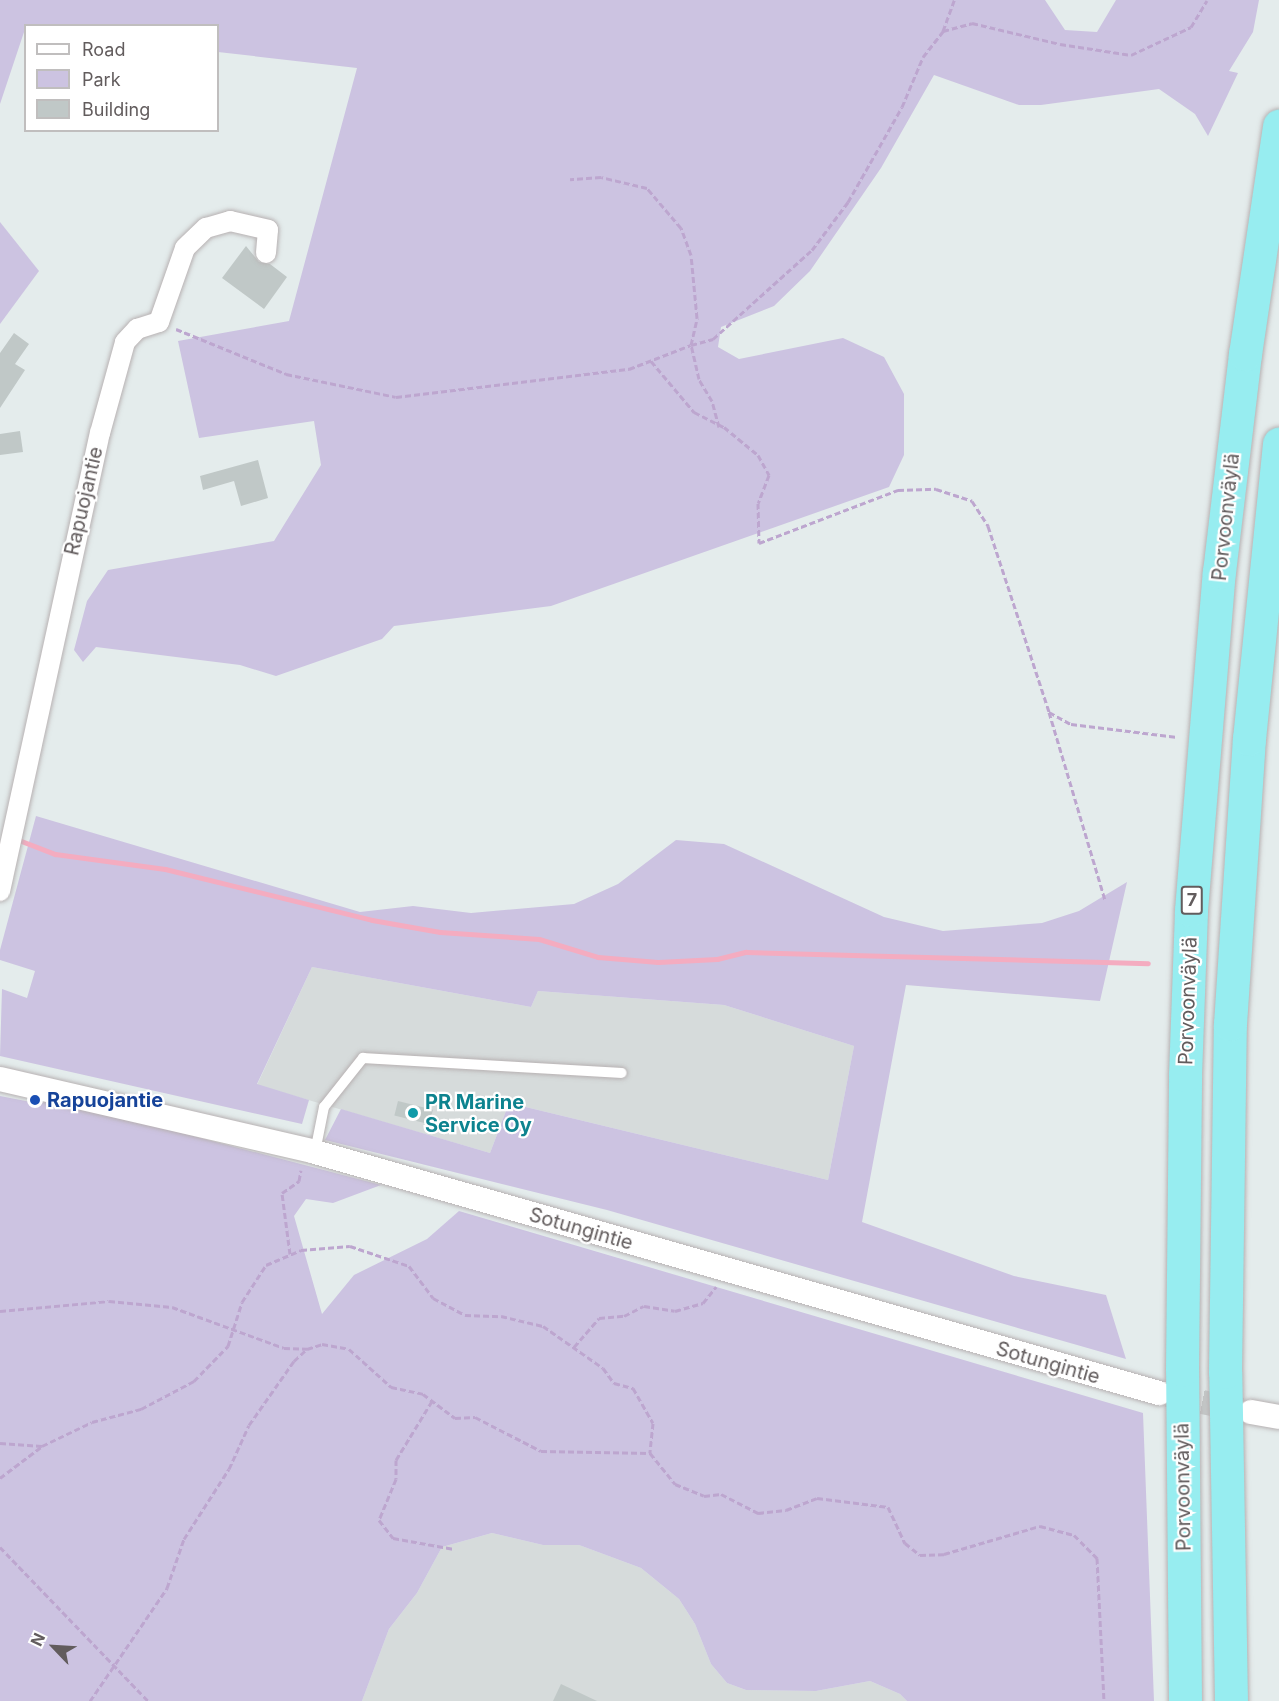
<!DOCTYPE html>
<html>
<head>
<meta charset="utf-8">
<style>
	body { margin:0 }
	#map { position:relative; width:1279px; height:1701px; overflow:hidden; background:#e4ecec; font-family:Inter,sans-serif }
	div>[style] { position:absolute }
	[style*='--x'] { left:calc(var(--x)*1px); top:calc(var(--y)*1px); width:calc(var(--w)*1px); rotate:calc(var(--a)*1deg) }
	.industrial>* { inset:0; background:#d6dbdb }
	.green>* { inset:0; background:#ccc3e1 }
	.stream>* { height:5px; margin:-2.5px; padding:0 2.5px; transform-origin:2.5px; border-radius:2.5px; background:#f4acc0 }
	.building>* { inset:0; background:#c0c8c7; transform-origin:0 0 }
	.tertiary-tunnel>* { height:24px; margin-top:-12px; transform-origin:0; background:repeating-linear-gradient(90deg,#c4c8c8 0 24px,transparent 0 36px) }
	.path>* { height:3px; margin-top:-1.5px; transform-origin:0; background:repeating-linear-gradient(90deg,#bda6cf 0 6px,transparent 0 9px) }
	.roads { filter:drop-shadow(0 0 2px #b7b1b2) drop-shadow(0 0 2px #b7b1b2) }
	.service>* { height:10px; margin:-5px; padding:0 5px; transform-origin:5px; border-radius:5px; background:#fff }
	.minor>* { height:20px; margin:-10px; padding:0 10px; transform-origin:10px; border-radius:10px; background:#fff }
	.tertiary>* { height:24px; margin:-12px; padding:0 12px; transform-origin:12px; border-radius:12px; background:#fff }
	.motorway>* { height:33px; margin:-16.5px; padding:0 16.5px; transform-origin:16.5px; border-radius:16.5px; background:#97edf0 }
	.dots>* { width:16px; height:16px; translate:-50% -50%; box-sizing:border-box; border:3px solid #fff; border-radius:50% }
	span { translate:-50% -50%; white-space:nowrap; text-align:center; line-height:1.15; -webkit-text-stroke:4.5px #fff; paint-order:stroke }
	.shield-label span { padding:2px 4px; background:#fff; border:2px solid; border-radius:4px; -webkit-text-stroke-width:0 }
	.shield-label { font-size:18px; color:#625c5d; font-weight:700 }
	.street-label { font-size:20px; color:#625c5d }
	.transit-label { font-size:20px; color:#164399; font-weight:700 }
	.left { translate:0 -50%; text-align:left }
	.culture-label { font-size:20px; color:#0d838f; font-weight:700 }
	.legend { position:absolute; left:24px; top:24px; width:195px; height:108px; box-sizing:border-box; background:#fff; border:2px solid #c0bebe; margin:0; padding:8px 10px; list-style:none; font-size:18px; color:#625c5d }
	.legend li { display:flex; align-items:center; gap:12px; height:30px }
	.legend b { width:30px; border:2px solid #c0bebe }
	.north { position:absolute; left:24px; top:1617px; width:60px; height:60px; -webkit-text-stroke:4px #fff; paint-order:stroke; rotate:295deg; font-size:16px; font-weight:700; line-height:24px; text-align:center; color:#625c5d }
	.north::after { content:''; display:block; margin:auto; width:21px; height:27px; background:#625c5d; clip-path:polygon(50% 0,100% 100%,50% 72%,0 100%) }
</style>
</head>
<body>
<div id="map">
	<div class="industrial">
		<i style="clip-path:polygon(312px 967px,531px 1007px,538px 991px,724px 1005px,854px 1046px,828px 1180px,509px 1103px,490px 1153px,257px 1085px)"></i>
		<i style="clip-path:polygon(492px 1533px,543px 1545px,579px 1545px,641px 1568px,679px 1599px,695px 1624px,711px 1664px,727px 1683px,746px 1690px,816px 1691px,870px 1681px,900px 1694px,907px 1701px,362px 1701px,389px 1629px,417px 1593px,442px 1547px)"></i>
	</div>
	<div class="green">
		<i style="clip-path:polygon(0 0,1045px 0,1065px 30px,1097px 32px,1116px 0,1259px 0,1253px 32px,1229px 71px,1238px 73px,1208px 136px,1195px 114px,1159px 89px,1041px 105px,1019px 105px,934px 75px,881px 168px,810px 271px,774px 306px,721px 327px,718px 347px,739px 359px,843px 338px,884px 357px,904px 394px,904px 455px,889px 487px,551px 606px,394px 626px,382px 639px,276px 676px,240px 665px,96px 647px,83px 662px,74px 650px,87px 601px,108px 570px,274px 541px,321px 465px,314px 421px,199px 438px,178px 341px,289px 321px,357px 68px,218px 52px,218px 26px,26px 26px,0 104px)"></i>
		<i style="clip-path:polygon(0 222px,39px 271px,0 324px)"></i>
		<i style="clip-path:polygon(36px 816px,360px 912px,413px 906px,471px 913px,574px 904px,618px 884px,676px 840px,724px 844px,884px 917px,943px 931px,1042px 923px,1079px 911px,1127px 882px,1100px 1001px,906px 985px,862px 1222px,1014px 1276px,1106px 1295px,1126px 1359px,607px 1210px,325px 1140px,341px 1109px,490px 1153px,509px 1103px,828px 1180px,854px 1046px,724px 1005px,538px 991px,531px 1007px,312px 967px,257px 1084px,309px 1100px,302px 1124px,0 1056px,2px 989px,27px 998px,35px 971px,0 960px,0 950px)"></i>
		<i style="clip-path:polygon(0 1096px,36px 1103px,59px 1101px,381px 1185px,333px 1203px,306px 1199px,294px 1216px,322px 1314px,354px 1275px,427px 1239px,459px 1211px,1143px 1413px,1154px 1701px,907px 1701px,900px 1694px,870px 1681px,816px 1691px,746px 1690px,727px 1683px,711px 1664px,695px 1624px,679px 1599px,641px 1568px,579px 1545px,543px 1545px,492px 1533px,442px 1547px,417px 1593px,389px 1629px,362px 1701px,0 1701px)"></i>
	</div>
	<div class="stream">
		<i style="--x:16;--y:839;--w:42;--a:21"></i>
		<i style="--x:55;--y:854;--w:111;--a:7.8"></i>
		<i style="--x:165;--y:869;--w:213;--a:13.8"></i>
		<i style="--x:372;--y:920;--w:69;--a:10"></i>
		<i style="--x:440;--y:932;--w:99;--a:4"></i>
		<i style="--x:539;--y:939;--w:62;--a:17"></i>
		<i style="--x:598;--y:957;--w:60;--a:4.8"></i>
		<i style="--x:658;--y:962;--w:59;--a:-2.9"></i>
		<i style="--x:717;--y:959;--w:30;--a:-14"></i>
		<i style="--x:746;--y:952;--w:402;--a:1.6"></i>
	</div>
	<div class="building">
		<i style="clip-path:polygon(246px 246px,259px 262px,270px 264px,287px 277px,264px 309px,222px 278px)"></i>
		<i style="clip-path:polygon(14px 333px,29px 344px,15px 364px,25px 370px,0 408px,0 353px)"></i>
		<i style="clip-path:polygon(20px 431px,23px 452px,0 455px,0 434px)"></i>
		<i style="clip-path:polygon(258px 460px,268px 498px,241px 506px,234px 481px,203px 490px,200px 476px)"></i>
		<i style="left:398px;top:1101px;width:36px;height:15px;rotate:14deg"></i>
		<i style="clip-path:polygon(561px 1684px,597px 1701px,553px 1701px)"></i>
	</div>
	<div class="tertiary-tunnel">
		<i style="--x:1167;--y:1395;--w:76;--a:11.3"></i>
	</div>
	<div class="path">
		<i style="--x:943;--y:31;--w:33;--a:-70"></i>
		<i style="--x:176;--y:329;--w:119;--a:22.2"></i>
		<i style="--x:286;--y:374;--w:112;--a:11.8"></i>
		<i style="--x:396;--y:397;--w:235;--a:-6.9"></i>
		<i style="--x:629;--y:369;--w:66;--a:-21.2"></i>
		<i style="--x:691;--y:345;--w:28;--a:-77"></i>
		<i style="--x:697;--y:318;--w:63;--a:-95.4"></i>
		<i style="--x:691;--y:255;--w:29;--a:-110"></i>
		<i style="--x:681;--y:228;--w:52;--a:-130.4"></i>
		<i style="--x:647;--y:188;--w:47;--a:-166.6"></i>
		<i style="--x:601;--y:177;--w:31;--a:176"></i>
		<i style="--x:651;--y:361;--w:67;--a:49.9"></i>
		<i style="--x:694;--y:412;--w:34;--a:27"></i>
		<i style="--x:724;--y:427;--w:44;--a:39.5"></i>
		<i style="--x:758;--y:455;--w:23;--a:61"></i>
		<i style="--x:769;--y:475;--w:30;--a:111"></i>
		<i style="--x:758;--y:503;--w:40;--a:88.6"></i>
		<i style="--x:759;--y:543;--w:149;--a:-20.9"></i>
		<i style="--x:898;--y:490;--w:38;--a:-2"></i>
		<i style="--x:936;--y:489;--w:38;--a:18"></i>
		<i style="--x:972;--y:501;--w:30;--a:57"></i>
		<i style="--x:988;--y:526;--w:196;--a:71.8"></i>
		<i style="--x:1049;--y:712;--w:25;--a:29"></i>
		<i style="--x:1071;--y:724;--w:107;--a:7"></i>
		<i style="--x:719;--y:427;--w:27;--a:-105"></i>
		<i style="--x:712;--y:401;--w:26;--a:-121"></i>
		<i style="--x:699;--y:379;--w:35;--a:-103"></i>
		<i style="--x:691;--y:345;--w:23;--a:-15"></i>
		<i style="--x:713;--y:339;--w:133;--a:-42"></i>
		<i style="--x:812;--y:250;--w:60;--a:-53.1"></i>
		<i style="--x:848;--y:202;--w:109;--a:-60.4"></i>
		<i style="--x:902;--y:107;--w:54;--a:-67.2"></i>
		<i style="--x:923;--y:57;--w:33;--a:-52"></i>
		<i style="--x:943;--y:31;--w:30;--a:-15"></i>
		<i style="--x:972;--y:23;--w:90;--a:13.4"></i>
		<i style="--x:1060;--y:44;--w:72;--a:8.8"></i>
		<i style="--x:1131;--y:55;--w:66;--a:-25"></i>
		<i style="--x:1191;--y:27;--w:31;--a:-59"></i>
		<i style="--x:1049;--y:712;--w:196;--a:73.4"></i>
		<i style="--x:290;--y:1254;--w:62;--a:-97.5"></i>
		<i style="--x:282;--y:1193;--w:21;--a:-35"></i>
		<i style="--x:299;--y:1181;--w:11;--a:-80"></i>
		<i style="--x:0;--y:1311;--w:109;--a:-5.2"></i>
		<i style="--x:109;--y:1301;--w:63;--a:5.4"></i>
		<i style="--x:172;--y:1307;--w:119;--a:20.1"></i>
		<i style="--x:284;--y:1348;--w:23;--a:2"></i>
		<i style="--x:307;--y:1349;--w:16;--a:-18"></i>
		<i style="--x:322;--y:1344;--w:27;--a:10"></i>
		<i style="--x:349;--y:1349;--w:57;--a:42.1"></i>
		<i style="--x:391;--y:1387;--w:33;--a:12"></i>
		<i style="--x:423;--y:1394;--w:40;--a:37"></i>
		<i style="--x:455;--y:1418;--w:20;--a:-3"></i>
		<i style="--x:475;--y:1417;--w:74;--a:27.3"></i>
		<i style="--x:541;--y:1451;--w:109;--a:1.1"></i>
		<i style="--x:574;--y:1347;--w:38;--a:-49"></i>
		<i style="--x:599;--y:1318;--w:25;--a:-5"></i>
		<i style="--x:624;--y:1316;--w:22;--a:-27"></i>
		<i style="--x:644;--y:1306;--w:31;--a:9"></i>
		<i style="--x:675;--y:1311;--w:29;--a:-16"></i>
		<i style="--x:703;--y:1303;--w:21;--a:-51"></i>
		<i style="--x:432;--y:1401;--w:69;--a:121.4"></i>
		<i style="--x:396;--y:1460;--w:19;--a:90"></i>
		<i style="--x:396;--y:1479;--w:44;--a:112.5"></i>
		<i style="--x:379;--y:1520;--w:23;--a:52"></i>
		<i style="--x:393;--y:1538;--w:62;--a:10.2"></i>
		<i style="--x:0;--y:1443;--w:42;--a:4.1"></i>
		<i style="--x:42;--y:1446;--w:55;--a:-25.6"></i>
		<i style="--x:92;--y:1422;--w:51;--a:-14.9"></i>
		<i style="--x:141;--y:1409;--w:60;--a:-27.8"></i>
		<i style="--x:194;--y:1381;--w:49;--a:-45.8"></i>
		<i style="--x:228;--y:1346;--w:46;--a:-72.3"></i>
		<i style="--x:242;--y:1302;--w:44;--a:-57"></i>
		<i style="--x:266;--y:1265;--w:38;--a:-23"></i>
		<i style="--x:301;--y:1250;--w:49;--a:-4.7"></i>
		<i style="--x:350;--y:1246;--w:62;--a:18.7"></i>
		<i style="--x:409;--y:1266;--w:40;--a:53"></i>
		<i style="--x:433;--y:1298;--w:36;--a:28"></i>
		<i style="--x:465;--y:1315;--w:36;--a:2"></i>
		<i style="--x:501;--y:1316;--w:43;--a:13.4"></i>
		<i style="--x:543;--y:1326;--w:73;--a:35"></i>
		<i style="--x:603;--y:1368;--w:19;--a:54"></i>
		<i style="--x:614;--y:1383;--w:20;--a:15"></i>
		<i style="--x:633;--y:1388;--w:40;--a:60.3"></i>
		<i style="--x:653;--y:1423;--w:30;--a:96"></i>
		<i style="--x:650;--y:1453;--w:40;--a:51"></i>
		<i style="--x:675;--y:1484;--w:31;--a:22"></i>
		<i style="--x:704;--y:1496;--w:17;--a:-7"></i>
		<i style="--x:721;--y:1494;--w:42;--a:27.2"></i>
		<i style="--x:758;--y:1513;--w:28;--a:-6"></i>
		<i style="--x:786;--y:1510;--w:33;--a:-21"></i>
		<i style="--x:817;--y:1498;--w:72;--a:7.2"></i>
		<i style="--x:888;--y:1507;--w:40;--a:65"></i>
		<i style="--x:905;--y:1543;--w:19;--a:39"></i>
		<i style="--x:920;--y:1555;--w:24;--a:-2"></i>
		<i style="--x:944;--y:1554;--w:100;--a:-16.3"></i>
		<i style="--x:1040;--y:1526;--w:35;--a:15"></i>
		<i style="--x:1074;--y:1535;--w:33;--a:45"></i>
		<i style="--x:1097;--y:1558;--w:143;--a:87.2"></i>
		<i style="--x:0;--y:1478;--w:51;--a:-37.1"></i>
		<i style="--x:0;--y:1547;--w:214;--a:46.1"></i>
		<i style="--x:90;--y:1701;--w:137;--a:-55.7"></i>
		<i style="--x:167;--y:1588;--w:52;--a:-70.9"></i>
		<i style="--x:184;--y:1539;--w:83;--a:-57.3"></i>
		<i style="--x:229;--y:1469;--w:48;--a:-65.6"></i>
		<i style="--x:249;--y:1425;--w:78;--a:-54.9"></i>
		<i style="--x:294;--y:1361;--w:18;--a:-43"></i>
	</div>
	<div class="roads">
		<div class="service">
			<i style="--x:315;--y:1152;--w:46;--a:-78.7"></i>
			<i style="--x:324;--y:1107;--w:63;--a:-51.5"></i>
			<i style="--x:363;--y:1058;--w:259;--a:3.3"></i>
		</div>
		<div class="minor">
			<i style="--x:0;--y:891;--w:469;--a:-77.7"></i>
			<i style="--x:100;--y:433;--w:94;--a:-74.6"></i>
			<i style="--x:125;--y:342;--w:18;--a:-47"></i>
			<i style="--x:137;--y:329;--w:23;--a:-18"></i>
			<i style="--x:159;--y:322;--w:78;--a:-70.6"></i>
			<i style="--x:185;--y:248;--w:29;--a:-44"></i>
			<i style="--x:206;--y:228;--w:25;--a:-16"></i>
			<i style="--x:230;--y:221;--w:39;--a:13"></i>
			<i style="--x:268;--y:230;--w:23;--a:95"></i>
		</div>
		<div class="tertiary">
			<i style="--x:0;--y:1079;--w:323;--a:13"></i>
			<i style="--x:315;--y:1152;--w:878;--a:15.94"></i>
			<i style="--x:1251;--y:1412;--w:28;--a:10"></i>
		</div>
		<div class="motorway">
			<i style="--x:1185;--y:1701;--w:331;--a:-90.5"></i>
			<i style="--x:1182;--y:1370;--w:295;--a:-89.4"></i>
			<i style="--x:1185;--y:1075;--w:165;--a:-87.9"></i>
			<i style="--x:1191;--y:910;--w:339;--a:-85.3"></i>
			<i style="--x:1219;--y:572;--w:220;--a:-83.2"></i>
			<i style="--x:1245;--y:354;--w:231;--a:-81.5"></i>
			<i style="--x:1231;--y:1701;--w:329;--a:-91"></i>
			<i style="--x:1225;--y:1372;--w:348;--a:-89.2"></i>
			<i style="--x:1230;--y:1024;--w:286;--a:-86.2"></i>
			<i style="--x:1249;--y:739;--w:297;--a:-84.2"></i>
		</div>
	</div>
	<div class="dots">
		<i style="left:35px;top:1100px;background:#1a4fb4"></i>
		<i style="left:413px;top:1113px;background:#0f9aa8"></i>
	</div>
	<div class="shield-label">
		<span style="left:1192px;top:900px">7</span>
	</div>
	<div class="street-label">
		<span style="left:84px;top:501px;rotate:-77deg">Rapuojantie</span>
		<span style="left:1226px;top:517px;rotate:-84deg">Porvoonväylä</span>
		<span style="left:1188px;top:1001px;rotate:-88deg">Porvoonväylä</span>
		<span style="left:581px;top:1229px;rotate:16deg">Sotungintie</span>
		<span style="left:1048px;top:1363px;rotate:16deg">Sotungintie</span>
		<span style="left:1183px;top:1487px;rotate:-91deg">Porvoonväylä</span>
	</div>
	<div class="transit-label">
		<span class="left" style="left:47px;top:1100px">Rapuojantie</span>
	</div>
	<div class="culture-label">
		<span class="left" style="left:425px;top:1114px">PR Marine<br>Service Oy</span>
	</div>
	<ul class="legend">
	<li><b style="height:8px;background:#fff"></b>Road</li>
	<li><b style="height:16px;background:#ccc3e1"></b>Park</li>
	<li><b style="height:16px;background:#c0c8c7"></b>Building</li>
	</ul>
	<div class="north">N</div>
</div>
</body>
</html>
